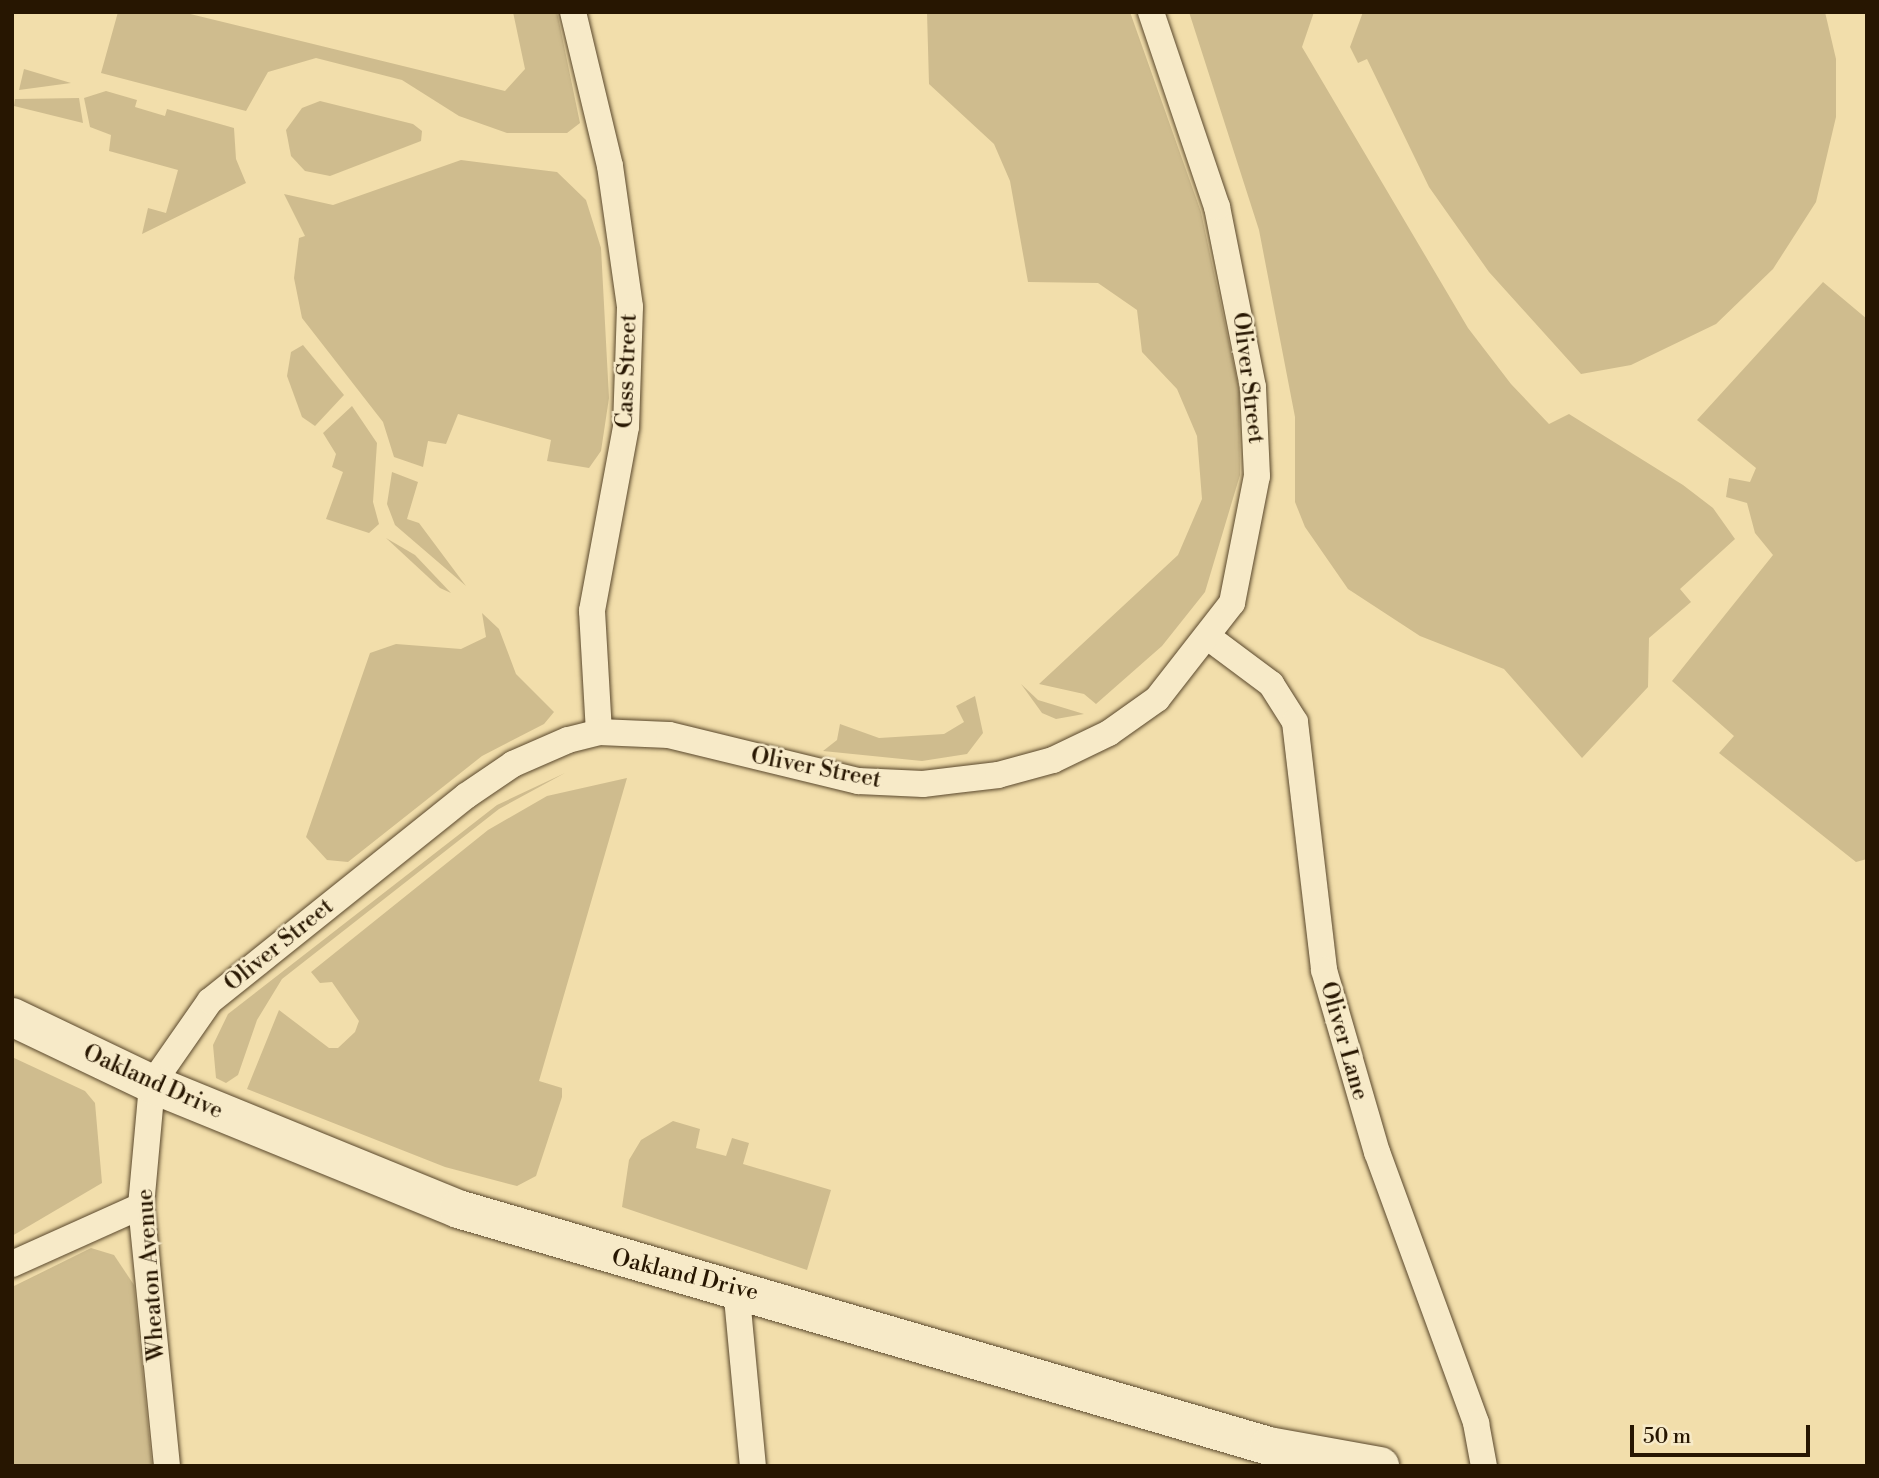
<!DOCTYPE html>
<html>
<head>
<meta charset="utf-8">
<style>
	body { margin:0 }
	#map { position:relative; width:1879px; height:1478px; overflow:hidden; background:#f2deab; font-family:"Libre Bodoni",serif }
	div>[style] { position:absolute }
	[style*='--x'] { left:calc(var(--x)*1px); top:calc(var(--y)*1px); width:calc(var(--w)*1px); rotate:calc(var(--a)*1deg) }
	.green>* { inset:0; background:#cfbc8e }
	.roads { filter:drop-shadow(0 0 2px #5a482c) drop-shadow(0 0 2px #5a482c) }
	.minor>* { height:26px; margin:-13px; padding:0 13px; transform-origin:13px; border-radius:13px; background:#f7eac8 }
	.secondary>* { height:38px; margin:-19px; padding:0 19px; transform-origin:19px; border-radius:19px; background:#f7eac8 }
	span { translate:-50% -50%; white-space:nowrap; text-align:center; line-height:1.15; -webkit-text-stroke:5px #f7eac8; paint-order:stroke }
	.street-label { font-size:23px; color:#271601 }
	.frame { position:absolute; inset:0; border:14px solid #271601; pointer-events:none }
	.scale { position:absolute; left:1630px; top:1425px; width:180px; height:32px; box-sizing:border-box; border:4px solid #271601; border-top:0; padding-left:9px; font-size:21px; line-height:24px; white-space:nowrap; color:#271601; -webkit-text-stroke:5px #f7eac8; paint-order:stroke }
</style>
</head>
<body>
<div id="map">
	<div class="green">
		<i style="clip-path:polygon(118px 12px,182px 12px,505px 91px,525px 69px,513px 12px,557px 12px,580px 123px,567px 133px,507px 133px,459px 116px,402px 80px,316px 58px,268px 72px,246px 111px,101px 73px)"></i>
		<i style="clip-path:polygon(927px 12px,1130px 12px,1201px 212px,1239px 389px,1240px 475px,1205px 592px,1162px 646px,1096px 704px,1084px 694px,1039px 684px,1178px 555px,1202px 499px,1197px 436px,1177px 389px,1142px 352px,1137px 310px,1098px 283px,1028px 282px,1010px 181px,994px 144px,929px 84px)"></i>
		<i style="clip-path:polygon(1189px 12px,1314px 12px,1302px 47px,1468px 328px,1511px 384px,1549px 424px,1569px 414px,1683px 485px,1713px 508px,1735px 539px,1680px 589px,1691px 602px,1649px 638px,1648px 687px,1582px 758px,1504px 669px,1420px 636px,1348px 589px,1305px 527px,1295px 502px,1295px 417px,1259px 230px)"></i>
		<i style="clip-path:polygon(1363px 12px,1825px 12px,1836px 59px,1836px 117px,1816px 202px,1773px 269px,1716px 324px,1631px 365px,1581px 374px,1489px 272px,1429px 187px,1367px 59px,1358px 63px,1350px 47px)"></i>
		<i style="clip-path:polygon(24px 69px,71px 83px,19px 90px)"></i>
		<i style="clip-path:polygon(106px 91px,137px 100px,135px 107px,165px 116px,167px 109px,234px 128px,236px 159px,246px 183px,142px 234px,148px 208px,166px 213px,178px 170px,109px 151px,111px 135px,90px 127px,84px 98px)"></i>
		<i style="clip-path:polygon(79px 98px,83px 123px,14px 106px,15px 99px)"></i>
		<i style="clip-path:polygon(320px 101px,413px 124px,422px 131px,421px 141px,330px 176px,305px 171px,291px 156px,286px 130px,302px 108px)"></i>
		<i style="clip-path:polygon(461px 160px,557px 172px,586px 200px,601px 248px,609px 398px,601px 451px,589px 468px,547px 461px,551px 440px,458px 414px,446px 444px,428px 441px,423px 467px,394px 457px,383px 422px,302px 318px,294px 278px,299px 238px,305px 236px,284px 194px,333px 205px)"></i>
		<i style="clip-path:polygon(1823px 282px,1867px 319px,1867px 859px,1856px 862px,1719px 753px,1734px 736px,1672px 681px,1773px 555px,1755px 533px,1747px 503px,1726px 497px,1729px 478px,1750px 482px,1756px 468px,1697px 420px)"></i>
		<i style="clip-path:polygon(303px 345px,344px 395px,315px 426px,302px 417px,287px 376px,291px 352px)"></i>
		<i style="clip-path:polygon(352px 406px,377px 443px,373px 502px,379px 524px,369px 533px,326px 519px,343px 472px,332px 467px,336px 454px,323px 433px)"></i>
		<i style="clip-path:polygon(392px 472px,418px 482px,407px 519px,419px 523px,466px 586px,395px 525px,387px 504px)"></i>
		<i style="clip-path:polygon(386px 538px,415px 555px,451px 593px,440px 588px)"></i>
		<i style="clip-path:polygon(482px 613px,499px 629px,516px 674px,554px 712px,544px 724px,482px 756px,348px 862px,327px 860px,306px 837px,370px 653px,396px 644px,461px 649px,486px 637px)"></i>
		<i style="clip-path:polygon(1021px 684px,1038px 700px,1084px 714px,1056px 719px,1042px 713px)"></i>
		<i style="clip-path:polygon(975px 696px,983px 733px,967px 754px,922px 761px,823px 751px,837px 740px,840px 724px,879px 738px,944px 734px,964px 722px,956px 706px)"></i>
		<i style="clip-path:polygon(565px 773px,499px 809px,282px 979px,257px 1020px,238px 1075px,226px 1083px,216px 1078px,213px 1045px,228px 1014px,497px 805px)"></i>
		<i style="clip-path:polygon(627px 778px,539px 1081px,562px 1088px,562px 1097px,536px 1176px,517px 1186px,445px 1167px,247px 1089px,279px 1010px,329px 1048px,338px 1048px,355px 1032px,359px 1021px,332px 982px,320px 983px,311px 972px,488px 830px,547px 796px)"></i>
		<i style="clip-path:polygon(12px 1057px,85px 1091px,95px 1103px,102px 1183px,12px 1236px)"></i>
		<i style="clip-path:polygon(673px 1121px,700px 1129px,696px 1148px,726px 1156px,732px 1138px,749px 1143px,743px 1164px,831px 1190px,807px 1270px,622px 1207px,629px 1160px,641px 1140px)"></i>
		<i style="clip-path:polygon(91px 1248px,114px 1255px,134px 1285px,152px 1466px,12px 1466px,12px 1287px)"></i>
	</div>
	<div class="roads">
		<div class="minor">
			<i style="--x:573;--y:12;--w:158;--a:76.5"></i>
			<i style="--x:610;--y:166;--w:142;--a:81.9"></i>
			<i style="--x:630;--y:307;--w:120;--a:91.9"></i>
			<i style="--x:626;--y:427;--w:187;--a:100.5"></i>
			<i style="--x:592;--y:611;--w:121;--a:86.7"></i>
			<i style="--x:1208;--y:637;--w:79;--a:36.7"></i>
			<i style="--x:1271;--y:684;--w:45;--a:57.7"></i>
			<i style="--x:1295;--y:722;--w:250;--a:83.3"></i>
			<i style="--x:1324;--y:970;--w:190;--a:73.8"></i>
			<i style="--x:1377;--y:1152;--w:289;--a:69.9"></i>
			<i style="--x:1476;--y:1423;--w:44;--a:79.5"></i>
			<i style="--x:12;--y:1264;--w:141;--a:-24.2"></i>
			<i style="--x:736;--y:1287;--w:180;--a:84.6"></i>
			<i style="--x:167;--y:1466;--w:261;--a:-95.7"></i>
			<i style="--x:141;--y:1206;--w:122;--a:-84.8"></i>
			<i style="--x:152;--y:1084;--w:101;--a:-55.1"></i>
			<i style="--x:210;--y:1001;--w:328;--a:-38.7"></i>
			<i style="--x:466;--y:796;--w:57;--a:-34.2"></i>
			<i style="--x:513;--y:764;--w:60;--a:-23.6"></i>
			<i style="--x:568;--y:740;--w:32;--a:-14"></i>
			<i style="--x:599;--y:732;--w:70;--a:2.5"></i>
			<i style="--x:669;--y:735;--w:195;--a:13.7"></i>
			<i style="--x:858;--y:781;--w:65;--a:2.6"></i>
			<i style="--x:923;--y:784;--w:76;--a:-6.8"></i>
			<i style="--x:998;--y:775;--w:57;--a:-15.3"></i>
			<i style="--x:1053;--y:760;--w:62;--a:-25.7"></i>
			<i style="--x:1109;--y:733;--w:59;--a:-35.3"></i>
			<i style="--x:1157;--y:699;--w:122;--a:-52"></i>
			<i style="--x:1232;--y:603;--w:129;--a:-78.9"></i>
			<i style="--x:1257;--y:476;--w:89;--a:-92.6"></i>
			<i style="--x:1253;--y:387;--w:184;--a:-101.3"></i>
			<i style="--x:1217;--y:207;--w:206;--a:-108.7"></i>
		</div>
		<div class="secondary">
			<i style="--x:12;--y:1017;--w:155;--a:25.6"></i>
			<i style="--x:152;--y:1084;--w:331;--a:22.2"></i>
			<i style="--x:458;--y:1209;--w:845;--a:16.29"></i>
			<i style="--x:1269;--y:1446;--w:113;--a:10.2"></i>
		</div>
	</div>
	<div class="street-label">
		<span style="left:627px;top:371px;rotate:-88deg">Cass Street</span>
		<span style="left:1248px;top:378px;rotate:83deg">Oliver Street</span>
		<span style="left:816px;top:768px;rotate:11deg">Oliver Street</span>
		<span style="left:279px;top:945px;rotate:-39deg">Oliver Street</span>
		<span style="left:1344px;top:1041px;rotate:74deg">Oliver Lane</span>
		<span style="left:153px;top:1082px;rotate:24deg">Oakland Drive</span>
		<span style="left:151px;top:1275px;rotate:-94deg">Wheaton Avenue</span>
		<span style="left:685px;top:1275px;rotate:14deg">Oakland Drive</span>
	</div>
	<div class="frame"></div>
	<div class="scale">50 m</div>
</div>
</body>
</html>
